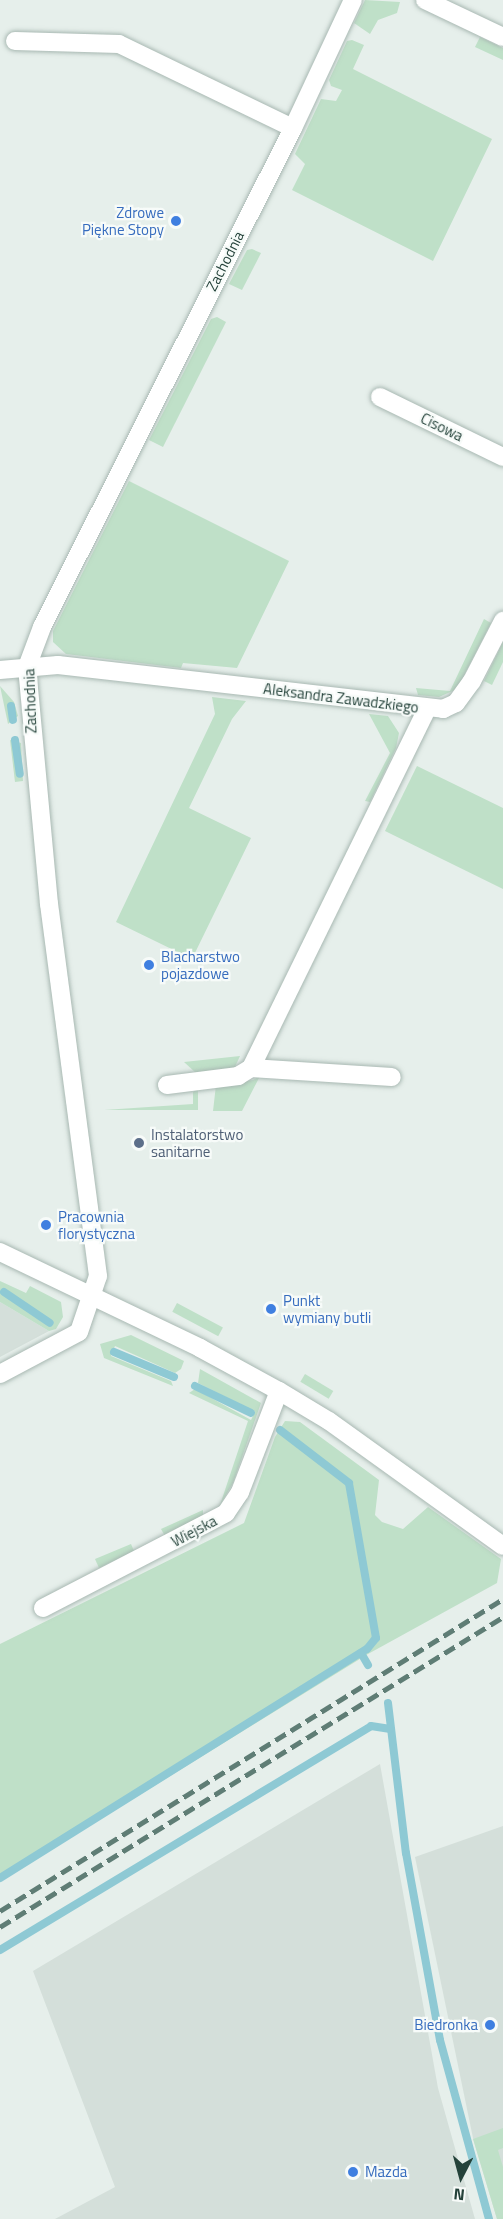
<!DOCTYPE html>
<html>
<head>
<meta charset="utf-8">
<style>
	body { margin:0 }
	#map { position:relative; width:503px; height:2219px; overflow:hidden; background:#e6efeb; font-family:"Titillium Web",sans-serif }
	div>[style] { position:absolute }
	[style*='--x'] { left:calc(var(--x)*1px); top:calc(var(--y)*1px); width:calc(var(--w)*1px); rotate:calc(var(--a)*1deg) }
	.built>* { inset:0; background:#d4dfda }
	.green>* { inset:0; background:#bfe0c8; transform-origin:0 0 }
	.stream>* { height:8px; margin:-4px; padding:0 4px; transform-origin:4px; border-radius:4px; background:#8ec9d4 }
	.roads { filter:drop-shadow(0 0 2px #a8b8b2) drop-shadow(0 0 2px #a8b8b2) }
	.minor>* { height:18px; margin:-9px; padding:0 9px; transform-origin:9px; border-radius:9px; background:#fff }
	.rail>* { height:4.5px; margin-top:-2.25px; transform-origin:0; background:repeating-linear-gradient(90deg,#5f7d75 0 12px,transparent 0 18px) }
	.dots>* { width:16px; height:16px; translate:-50% -50%; box-sizing:border-box; border:3px solid #f7fbf9; border-radius:50% }
	span { translate:-50% -50%; white-space:nowrap; text-align:center; line-height:1.15; -webkit-text-stroke:4.5px #f7fbf9; paint-order:stroke }
	.shop-label { font-size:15px; color:#366cbe }
	.right { translate:-100% -50%; text-align:right }
	.left { translate:0 -50%; text-align:left }
	.street-label { font-size:15px; color:#24423a }
	.service-label { font-size:15px; color:#4e5e75 }
	.north { position:absolute; left:431px; top:2147px; width:60px; height:60px; -webkit-text-stroke:4px #f7fbf9; paint-order:stroke; rotate:186deg; font-size:16px; font-weight:700; line-height:24px; text-align:center; color:#24423a }
	.north::after { content:''; display:block; margin:auto; width:21px; height:27px; background:#24423a; clip-path:polygon(50% 0,100% 100%,50% 72%,0 100%) }
</style>
</head>
<body>
<div id="map">
	<div class="built">
		<i style="clip-path:polygon(0 1302px,49px 1331px,0 1357px)"></i>
		<i style="clip-path:polygon(380px 1764px,438px 2088px,475px 2219px,55px 2219px,115px 2187px,33px 1971px)"></i>
		<i style="clip-path:polygon(503px 1826px,503px 2219px,497px 2219px,473px 2138px,415px 1857px)"></i>
	</div>
	<div class="green">
		<i style="clip-path:polygon(365px 0,400px 2px,397px 13px,378px 20px,370px 34px,354px 23px)"></i>
		<i style="clip-path:polygon(480px 37px,503px 48px,503px 60px,475px 47px)"></i>
		<i style="clip-path:polygon(352px 40px,364px 45px,353px 69px,492px 139px,433px 261px,292px 190px,305px 164px,295px 154px,321px 99px,336px 101px,342px 90px,331px 86px,329px 80px,347px 41px)"></i>
		<i style="clip-path:polygon(252px 249px,261px 253px,242px 290px,229px 284px,247px 250px)"></i>
		<i style="clip-path:polygon(217px 317px,226px 322px,163px 447px,149px 440px,211px 319px)"></i>
		<i style="clip-path:polygon(129px 481px,289px 561px,237px 668px,183px 663px,181px 668px,66px 654px,53px 642px,53px 631px)"></i>
		<i style="clip-path:polygon(484px 619px,491px 623px,457px 689px,439px 697px,418px 695px,416px 688px,450px 691px)"></i>
		<i style="clip-path:polygon(503px 642px,503px 662px,492px 685px,484px 681px)"></i>
		<i style="clip-path:polygon(0 686px,14px 702px,18px 716px,8px 724px)"></i>
		<i style="clip-path:polygon(212px 697px,246px 701px,232px 719px,189px 808px,251px 838px,192px 959px,116px 922px,215px 714px)"></i>
		<i style="clip-path:polygon(369px 714px,388px 716px,399px 733px,396px 748px,370px 802px,365px 801px,390px 753px)"></i>
		<i style="clip-path:polygon(10px 740px,21px 743px,23px 781px,15px 782px)"></i>
		<i style="clip-path:polygon(417px 766px,503px 808px,503px 889px,385px 831px)"></i>
		<i style="clip-path:polygon(240px 1056px,234px 1069px,196px 1073px,184px 1062px)"></i>
		<i style="clip-path:polygon(260px 1076px,242px 1111px,213px 1111px,216px 1085px,253px 1080px)"></i>
		<i style="clip-path:polygon(198px 1087px,198px 1110px,104px 1110px,193px 1104px,193px 1092px)"></i>
		<i style="clip-path:polygon(0 1281px,26px 1293px,30px 1286px,61px 1302px,63px 1317px,56px 1329px,49px 1331px,0 1302px)"></i>
		<i style="left:177px;top:1303px;width:52px;height:10px;rotate:28deg"></i>
		<i style="clip-path:polygon(131px 1335px,184px 1361px,181px 1369px,175px 1373px,115px 1346px,111px 1356px,171px 1381px,173px 1386px,104px 1358px,100px 1344px)"></i>
		<i style="clip-path:polygon(200px 1369px,261px 1403px,233px 1483px,220px 1505px,248px 1421px,189px 1393px,195px 1389px,251px 1420px,255px 1412px,198px 1383px)"></i>
		<i style="left:305px;top:1374px;width:33px;height:9px;rotate:31deg"></i>
		<i style="clip-path:polygon(285px 1421px,300px 1422px,379px 1480px,375px 1515px,382px 1522px,403px 1529px,428px 1507px,501px 1559px,497px 1583px,368px 1654px,0 1881px,0 1644px,244px 1523px,275px 1437px)"></i>
		<i style="clip-path:polygon(203px 1510px,203px 1517px,165px 1536px,161px 1529px)"></i>
		<i style="clip-path:polygon(131px 1544px,134px 1551px,99px 1568px,95px 1559px)"></i>
		<i style="clip-path:polygon(503px 2128px,503px 2148px,498px 2150px,503px 2167px,503px 2219px,497px 2219px,473px 2139px)"></i>
	</div>
	<div class="stream">
		<i style="--x:11;--y:706;--w:14;--a:82"></i>
		<i style="--x:15;--y:740;--w:34;--a:82"></i>
		<i style="--x:4;--y:1292;--w:55;--a:34"></i>
		<i style="--x:114;--y:1352;--w:65;--a:22.6"></i>
		<i style="--x:195;--y:1386;--w:62;--a:25.7"></i>
		<i style="--x:361;--y:1653;--w:14;--a:60"></i>
		<i style="--x:388;--y:1703;--w:151;--a:83.2"></i>
		<i style="--x:406;--y:1853;--w:190;--a:79.7"></i>
		<i style="--x:440;--y:2040;--w:186;--a:74.7"></i>
		<i style="--x:0;--y:1878;--w:433;--a:-32"></i>
		<i style="--x:367;--y:1649;--w:14;--a:-51"></i>
		<i style="--x:376;--y:1638;--w:157;--a:-99.9"></i>
		<i style="--x:349;--y:1483;--w:87;--a:-142.5"></i>
		<i style="--x:0;--y:1950;--w:433;--a:-31.1"></i>
		<i style="--x:371;--y:1726;--w:18;--a:9"></i>
	</div>
	<div class="roads">
		<div class="minor">
			<i style="--x:425;--y:0;--w:86;--a:25.4"></i>
			<i style="--x:15;--y:41;--w:104;--a:1.7"></i>
			<i style="--x:119;--y:44;--w:193;--a:25.8"></i>
			<i style="--x:380;--y:397;--w:137;--a:26"></i>
			<i style="--x:0;--y:670;--w:58;--a:-4.9"></i>
			<i style="--x:58;--y:665;--w:388;--a:6.5"></i>
			<i style="--x:443;--y:709;--w:14;--a:-25"></i>
			<i style="--x:456;--y:703;--w:27;--a:-54"></i>
			<i style="--x:472;--y:681;--w:68;--a:-62.7"></i>
			<i style="--x:251;--y:1068;--w:141;--a:3.7"></i>
			<i style="--x:167;--y:1085;--w:72;--a:-7.2"></i>
			<i style="--x:238;--y:1076;--w:15;--a:-32"></i>
			<i style="--x:251;--y:1068;--w:400;--a:-63.9"></i>
			<i style="--x:0;--y:1252;--w:222;--a:25.6"></i>
			<i style="--x:200;--y:1348;--w:90;--a:28.6"></i>
			<i style="--x:279;--y:1391;--w:58;--a:31"></i>
			<i style="--x:329;--y:1421;--w:214;--a:35.7"></i>
			<i style="--x:0;--y:1374;--w:89;--a:-28"></i>
			<i style="--x:79;--y:1332;--w:59;--a:-71.3"></i>
			<i style="--x:98;--y:1276;--w:375;--a:-97.5"></i>
			<i style="--x:49;--y:904;--w:238;--a:-95.3"></i>
			<i style="--x:27;--y:667;--w:43;--a:-69.4"></i>
			<i style="--x:42;--y:627;--w:559;--a:-63.3"></i>
			<i style="--x:293;--y:128;--w:141;--a:-64.9"></i>
			<i style="--x:43;--y:1608;--w:206;--a:-27.4"></i>
			<i style="--x:226;--y:1513;--w:25;--a:-56"></i>
			<i style="--x:240;--y:1492;--w:108;--a:-68.9"></i>
		</div>
	</div>
	<div class="rail">
		<i style="--x:0;--y:1911;--w:592;--a:-31.81"></i>
		<i style="--x:0;--y:1927;--w:591;--a:-31.65"></i>
	</div>
	<div class="dots">
		<i style="left:176px;top:221px;background:#3f7fe0"></i>
		<i style="left:149px;top:965px;background:#3f7fe0"></i>
		<i style="left:139px;top:1143px;background:#5c6f8a"></i>
		<i style="left:46px;top:1225px;background:#3f7fe0"></i>
		<i style="left:271px;top:1309px;background:#3f7fe0"></i>
		<i style="left:490px;top:2025px;background:#3f7fe0"></i>
		<i style="left:353px;top:2172px;background:#3f7fe0"></i>
	</div>
	<div class="shop-label">
		<span class="right" style="left:164px;top:221px">Zdrowe<br>Piękne Stopy</span>
		<span class="left" style="left:161px;top:965px">Blacharstwo<br>pojazdowe</span>
		<span class="left" style="left:58px;top:1225px">Pracownia<br>florystyczna</span>
		<span class="left" style="left:283px;top:1309px">Punkt<br>wymiany butli</span>
		<span class="right" style="left:478px;top:2025px">Biedronka</span>
		<span class="left" style="left:365px;top:2172px">Mazda</span>
	</div>
	<div class="street-label">
		<span style="left:225px;top:261px;rotate:-63deg">Zachodnia</span>
		<span style="left:442px;top:427px;rotate:26deg">Cisowa</span>
		<span style="left:341px;top:698px;rotate:7deg">Aleksandra Zawadzkiego</span>
		<span style="left:30px;top:701px;rotate:-92deg">Zachodnia</span>
		<span style="left:194px;top:1531px;rotate:-28deg">Wiejska</span>
	</div>
	<div class="service-label">
		<span class="left" style="left:151px;top:1143px">Instalatorstwo<br>sanitarne</span>
	</div>
	<div class="north">N</div>
</div>
</body>
</html>
